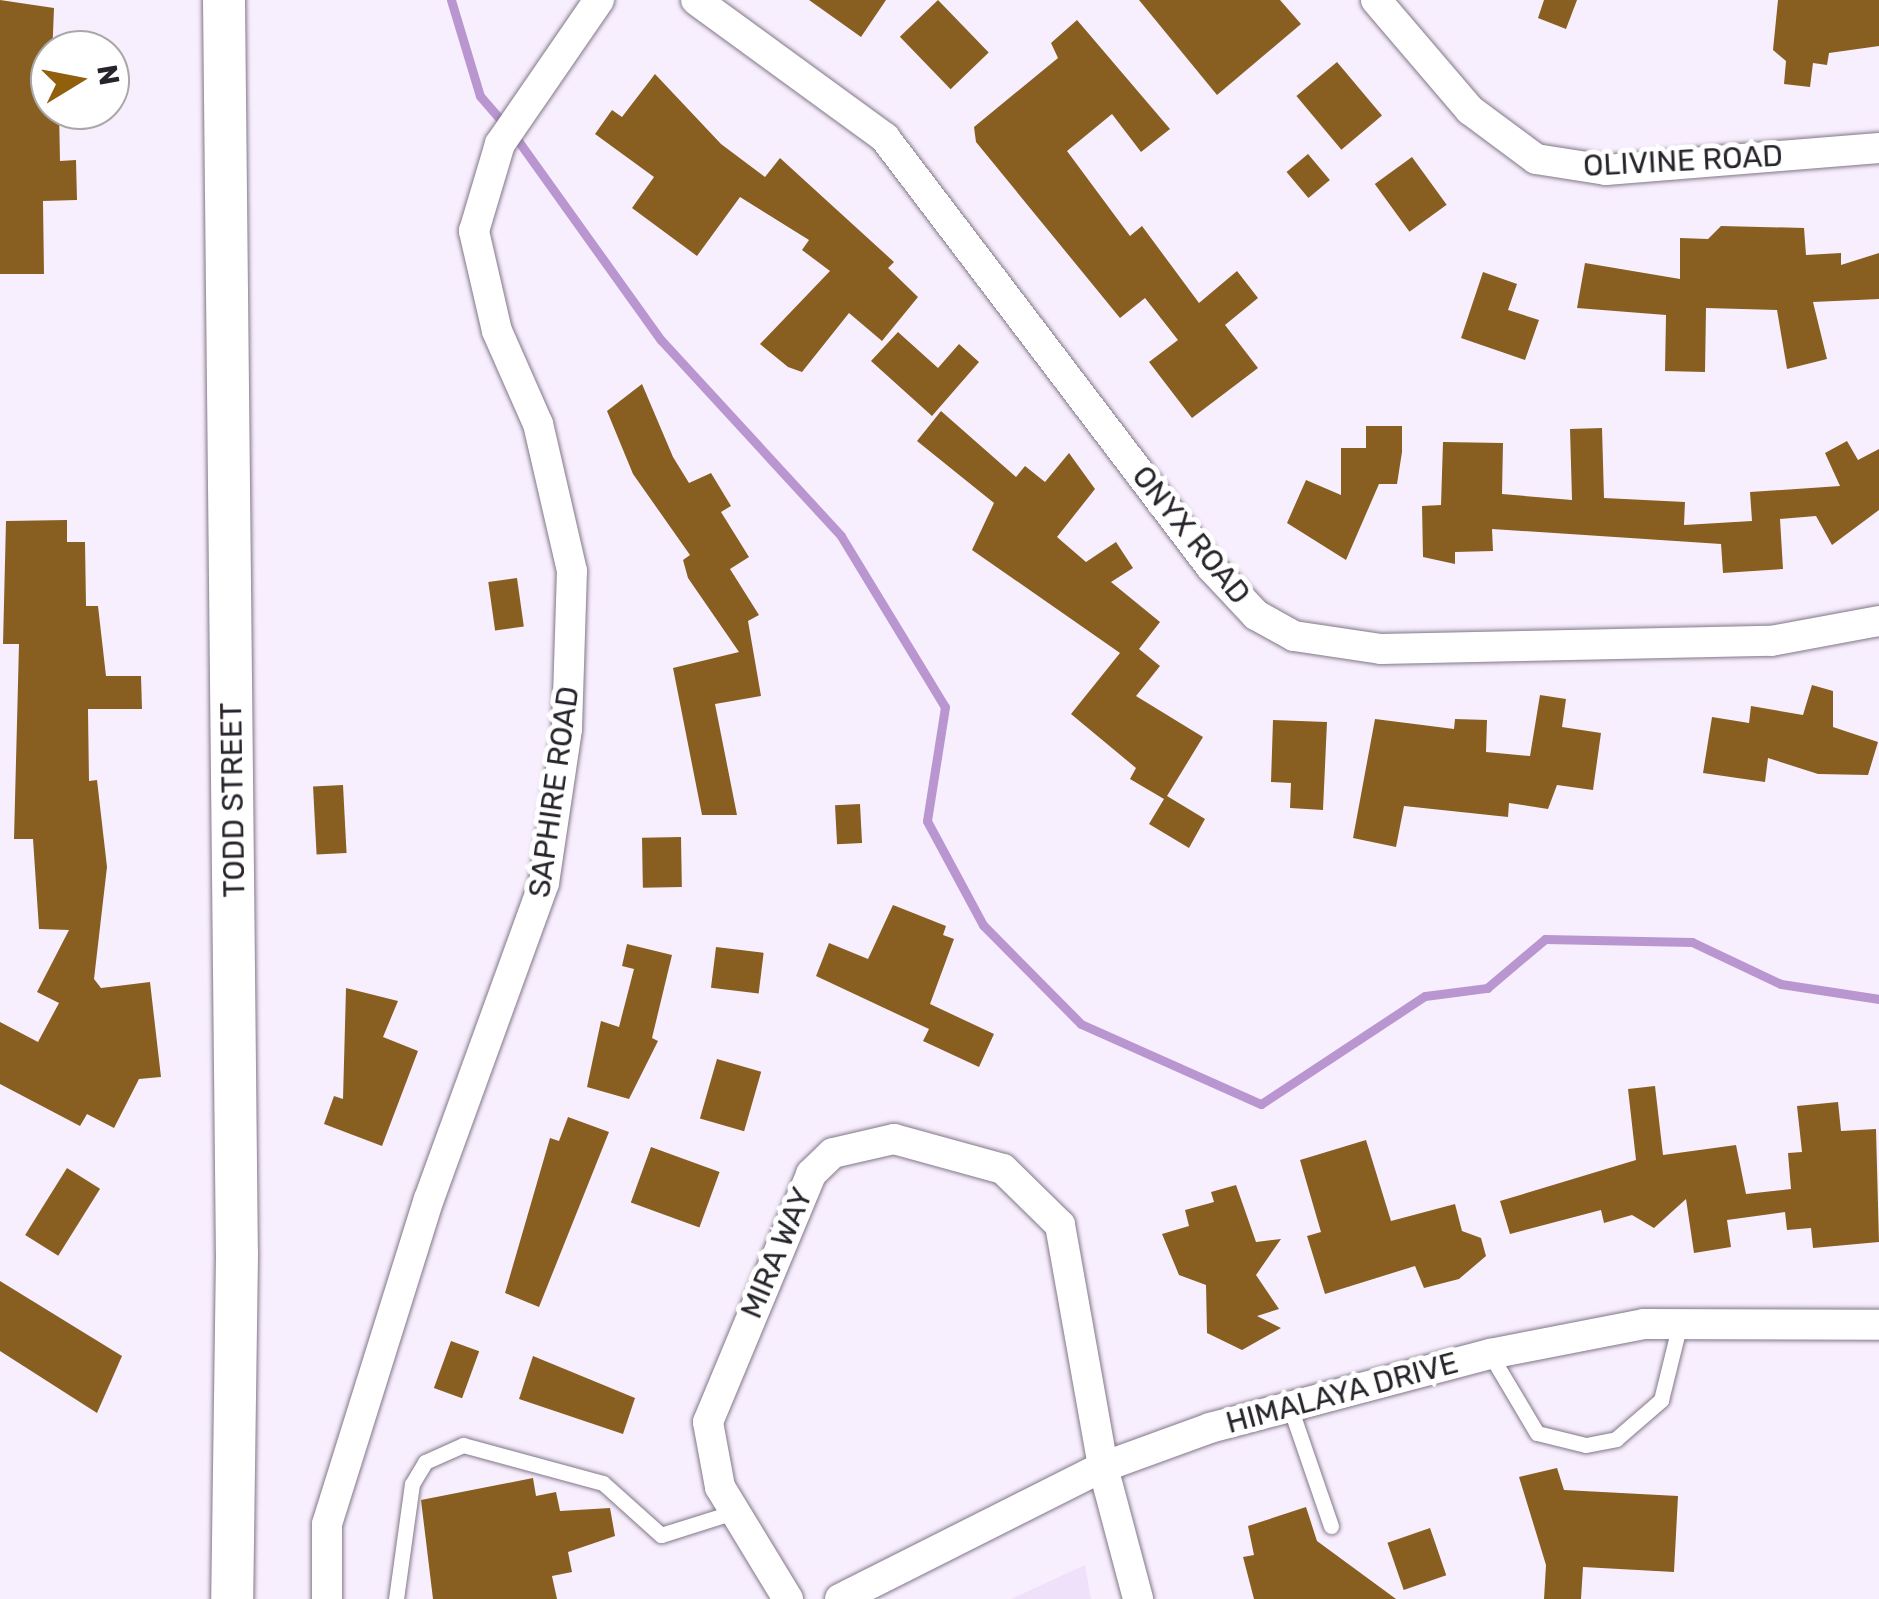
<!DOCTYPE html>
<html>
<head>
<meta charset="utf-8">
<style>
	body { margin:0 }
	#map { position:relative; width:1879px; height:1599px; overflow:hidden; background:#f8effe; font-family:Rubik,sans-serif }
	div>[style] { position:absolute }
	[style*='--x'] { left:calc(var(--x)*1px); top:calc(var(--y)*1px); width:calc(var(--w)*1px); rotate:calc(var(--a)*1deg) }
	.built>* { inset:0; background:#f0e1fa }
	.stream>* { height:9px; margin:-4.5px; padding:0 4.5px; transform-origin:4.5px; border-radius:4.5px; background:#ba96d1 }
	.building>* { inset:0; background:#885f21; transform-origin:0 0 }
	.roads { filter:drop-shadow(0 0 2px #817788) drop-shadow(0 0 2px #817788) }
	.lane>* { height:15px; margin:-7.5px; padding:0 7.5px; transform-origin:7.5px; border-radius:7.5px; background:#fff }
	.street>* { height:30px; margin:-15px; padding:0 15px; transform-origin:15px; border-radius:15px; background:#fff }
	.secondary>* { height:42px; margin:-21px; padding:0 21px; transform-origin:21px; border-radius:21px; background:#fff }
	span { translate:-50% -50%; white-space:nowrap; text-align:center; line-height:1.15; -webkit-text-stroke:10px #fff; paint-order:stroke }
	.street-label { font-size:30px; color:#28242b }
	.north { position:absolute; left:30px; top:30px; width:100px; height:100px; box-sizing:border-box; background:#fff; border:2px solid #a9a7aa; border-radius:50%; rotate:80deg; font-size:28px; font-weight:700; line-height:40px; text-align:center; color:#28242b }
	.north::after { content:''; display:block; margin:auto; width:35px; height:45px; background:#90600d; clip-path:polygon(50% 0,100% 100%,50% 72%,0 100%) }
</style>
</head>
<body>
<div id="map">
	<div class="built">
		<i style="clip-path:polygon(1085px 1565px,1091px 1599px,1011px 1599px)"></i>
	</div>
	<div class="stream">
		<i style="--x:451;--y:0;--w:100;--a:73.2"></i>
		<i style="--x:480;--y:96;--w:37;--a:49"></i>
		<i style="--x:514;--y:135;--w:252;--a:54.4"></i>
		<i style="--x:661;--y:340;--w:266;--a:47.4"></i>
		<i style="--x:841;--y:536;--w:200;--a:58.7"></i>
		<i style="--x:945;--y:707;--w:115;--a:99"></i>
		<i style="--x:927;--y:821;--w:118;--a:61.7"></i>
		<i style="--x:983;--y:925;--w:139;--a:45.3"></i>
		<i style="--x:1081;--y:1024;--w:197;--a:24"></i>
		<i style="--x:1261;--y:1104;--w:196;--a:-33.4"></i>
		<i style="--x:1425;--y:996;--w:63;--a:-7.4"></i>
		<i style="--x:1487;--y:988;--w:76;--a:-40.2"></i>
		<i style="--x:1545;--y:939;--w:147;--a:1.2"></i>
		<i style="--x:1692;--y:942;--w:98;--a:25.3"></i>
		<i style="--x:1781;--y:984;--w:99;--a:8.7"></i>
	</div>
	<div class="building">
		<i style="clip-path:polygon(0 0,54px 8px,50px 110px,59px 110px,60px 161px,76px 160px,77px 200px,43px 201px,44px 274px,0 274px)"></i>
		<i style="clip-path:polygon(809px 0,886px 0,861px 37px)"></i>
		<i style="left:938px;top:0;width:73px;height:53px;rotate:46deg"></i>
		<i style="clip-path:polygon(1139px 0,1280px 0,1301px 24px,1217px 95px)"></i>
		<i style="clip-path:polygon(1544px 0,1577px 0,1566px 29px,1538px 18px)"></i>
		<i style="clip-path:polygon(1778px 0,1879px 0,1879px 46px,1829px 53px,1827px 65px,1813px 63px,1810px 87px,1784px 84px,1786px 61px,1773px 50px)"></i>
		<i style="clip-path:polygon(1077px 20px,1170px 129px,1141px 152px,1112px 114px,1067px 151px,1130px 236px,1142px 226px,1199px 303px,1237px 271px,1258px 298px,1225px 325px,1258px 368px,1192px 418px,1149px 362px,1178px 340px,1145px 298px,1120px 318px,976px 142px,974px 127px,1058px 58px,1051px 43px)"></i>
		<i style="left:1337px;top:62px;width:70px;height:53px;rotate:50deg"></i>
		<i style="clip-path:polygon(655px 74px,721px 144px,765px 177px,780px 158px,894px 262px,888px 268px,918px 297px,882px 341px,849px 313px,802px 372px,788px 367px,760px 344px,830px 271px,802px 250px,809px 240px,740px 197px,697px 256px,632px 208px,654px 177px,595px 134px,612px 110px,622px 117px)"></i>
		<i style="left:1308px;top:154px;width:34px;height:28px;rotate:50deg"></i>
		<i style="left:1412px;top:157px;width:59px;height:46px;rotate:54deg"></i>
		<i style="clip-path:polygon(1721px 226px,1804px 228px,1806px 255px,1841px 253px,1841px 265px,1879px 253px,1879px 299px,1813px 302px,1827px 359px,1787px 369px,1777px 310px,1706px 308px,1705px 372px,1665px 371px,1666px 315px,1577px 308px,1585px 263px,1680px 279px,1680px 238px,1708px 239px)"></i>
		<i style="clip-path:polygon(1483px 272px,1517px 284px,1508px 310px,1539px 320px,1525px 360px,1461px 338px)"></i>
		<i style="clip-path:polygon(898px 332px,938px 368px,959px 344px,979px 362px,932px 416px,871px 361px)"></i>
		<i style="clip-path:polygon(642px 384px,673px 457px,689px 483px,711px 473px,731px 506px,721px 512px,749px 557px,730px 569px,759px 615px,748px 621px,761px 696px,715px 704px,737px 815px,702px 815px,673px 668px,739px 652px,688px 578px,683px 560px,690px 555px,633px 474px,607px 411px)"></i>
		<i style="clip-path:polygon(941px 411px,1016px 477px,1025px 466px,1045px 482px,1069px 453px,1095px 489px,1057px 537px,1086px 562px,1116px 542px,1133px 568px,1111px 582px,1160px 622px,1139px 649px,1160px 666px,1136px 696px,1203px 737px,1167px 796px,1205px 819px,1189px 848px,1149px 824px,1164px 799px,1130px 779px,1136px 768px,1071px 714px,1120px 653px,972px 550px,994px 503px,917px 441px)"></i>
		<i style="clip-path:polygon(1366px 426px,1402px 426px,1402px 452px,1397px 484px,1379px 484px,1346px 560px,1287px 523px,1306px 480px,1341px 495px,1341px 448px,1366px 448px)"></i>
		<i style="clip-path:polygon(1602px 428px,1604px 498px,1685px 502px,1684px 525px,1752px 521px,1750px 492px,1840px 486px,1825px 453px,1847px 441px,1858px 460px,1879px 449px,1879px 510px,1832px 545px,1816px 516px,1780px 519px,1783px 569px,1723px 573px,1721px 544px,1492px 529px,1493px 551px,1455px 552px,1455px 564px,1423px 557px,1422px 506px,1441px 505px,1443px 442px,1503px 443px,1502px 494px,1572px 500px,1570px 429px)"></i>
		<i style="clip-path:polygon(67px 520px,67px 542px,85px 542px,86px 606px,98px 606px,106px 676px,141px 676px,142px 709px,88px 709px,89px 781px,97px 780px,107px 867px,94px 979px,101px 988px,150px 982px,161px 1077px,139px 1079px,114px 1128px,87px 1114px,80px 1126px,0 1084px,0 1022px,38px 1042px,59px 1003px,37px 992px,69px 930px,39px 929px,33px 839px,14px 839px,19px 644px,3px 644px,6px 521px)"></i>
		<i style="left:517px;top:578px;width:49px;height:29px;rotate:82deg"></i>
		<i style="clip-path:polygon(1812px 685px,1833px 691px,1833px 727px,1878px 742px,1868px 775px,1818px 774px,1768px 758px,1765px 782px,1703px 773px,1712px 717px,1749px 723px,1751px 706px,1803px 715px)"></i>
		<i style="clip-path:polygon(1540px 695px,1566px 699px,1562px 727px,1601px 733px,1593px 790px,1557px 785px,1548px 809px,1509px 803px,1508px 817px,1404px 806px,1396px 847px,1353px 838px,1375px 719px,1454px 729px,1455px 719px,1487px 720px,1486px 752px,1530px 756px)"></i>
		<i style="clip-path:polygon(1273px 720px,1327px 722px,1323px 810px,1290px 808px,1291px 783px,1271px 782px)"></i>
		<i style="left:343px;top:785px;width:68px;height:30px;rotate:87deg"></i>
		<i style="left:860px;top:804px;width:39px;height:25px;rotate:87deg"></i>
		<i style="left:681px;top:837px;width:50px;height:39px;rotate:89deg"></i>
		<i style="clip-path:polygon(893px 905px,946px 926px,943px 935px,954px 939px,930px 1004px,994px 1034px,979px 1067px,923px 1041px,929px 1029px,816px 976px,829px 943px,868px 959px)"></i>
		<i style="clip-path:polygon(627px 944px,672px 955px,652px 1038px,658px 1041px,629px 1099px,587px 1087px,601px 1021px,619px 1027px,634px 969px,622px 966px)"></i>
		<i style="left:716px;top:947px;width:48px;height:41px;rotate:7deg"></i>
		<i style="clip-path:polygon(346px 988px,398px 1001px,383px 1037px,418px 1051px,382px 1146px,324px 1124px,334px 1096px,343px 1099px)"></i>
		<i style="left:717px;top:1059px;width:46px;height:62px;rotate:16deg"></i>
		<i style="clip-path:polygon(1655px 1086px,1663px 1155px,1736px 1145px,1746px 1194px,1791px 1189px,1788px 1153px,1802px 1152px,1797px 1106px,1838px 1102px,1841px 1131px,1876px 1129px,1879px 1242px,1813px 1248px,1811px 1228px,1787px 1230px,1785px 1212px,1727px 1220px,1731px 1247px,1694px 1253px,1686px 1199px,1654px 1228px,1632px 1215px,1604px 1223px,1601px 1210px,1510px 1234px,1500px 1201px,1636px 1160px,1628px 1089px)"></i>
		<i style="clip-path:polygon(568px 1117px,609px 1132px,539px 1307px,505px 1293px,550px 1138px,559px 1141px)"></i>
		<i style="clip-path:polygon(1366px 1140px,1391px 1221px,1455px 1204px,1462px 1231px,1481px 1238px,1486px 1256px,1459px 1279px,1424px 1288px,1415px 1266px,1325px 1294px,1307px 1236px,1321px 1232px,1300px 1160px)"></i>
		<i style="left:651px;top:1147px;width:73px;height:59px;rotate:20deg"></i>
		<i style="left:67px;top:1168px;width:39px;height:79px;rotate:32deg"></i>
		<i style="clip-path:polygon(1236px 1185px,1256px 1242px,1281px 1239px,1256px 1275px,1279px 1309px,1257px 1316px,1281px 1328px,1242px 1350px,1207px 1333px,1206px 1285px,1179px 1275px,1162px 1234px,1189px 1226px,1185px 1210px,1214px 1202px,1211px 1192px)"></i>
		<i style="clip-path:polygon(0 1281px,122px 1356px,97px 1413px,0 1351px)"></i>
		<i style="left:451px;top:1341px;width:30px;height:50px;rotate:20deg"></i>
		<i style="clip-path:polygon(533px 1356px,635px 1398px,623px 1434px,519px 1399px)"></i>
		<i style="clip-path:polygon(1557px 1468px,1564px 1490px,1678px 1496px,1674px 1572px,1583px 1567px,1581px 1599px,1544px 1599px,1546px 1565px,1519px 1477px)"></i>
		<i style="clip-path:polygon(533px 1478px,536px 1496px,556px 1492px,560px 1511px,610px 1508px,615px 1536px,568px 1552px,572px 1572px,552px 1576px,557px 1599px,433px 1599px,421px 1500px)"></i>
		<i style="clip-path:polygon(1306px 1507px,1317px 1541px,1396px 1599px,1254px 1599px,1243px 1557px,1254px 1555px,1248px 1526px)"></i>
		<i style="left:1430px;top:1528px;width:50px;height:45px;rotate:71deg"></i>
	</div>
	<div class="roads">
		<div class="lane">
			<i style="--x:1490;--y:1354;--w:92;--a:59.3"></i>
			<i style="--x:1537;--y:1433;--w:50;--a:13.8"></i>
			<i style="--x:1586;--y:1445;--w:31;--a:-11"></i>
			<i style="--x:1616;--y:1439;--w:60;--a:-40.9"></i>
			<i style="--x:1661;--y:1400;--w:79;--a:-76.1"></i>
			<i style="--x:1290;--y:1407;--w:126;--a:71"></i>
			<i style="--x:396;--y:1599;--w:116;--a:-82.1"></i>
			<i style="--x:412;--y:1484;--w:26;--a:-59"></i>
			<i style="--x:425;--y:1462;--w:42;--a:-24.1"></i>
			<i style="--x:463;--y:1445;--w:145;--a:15.2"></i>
			<i style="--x:603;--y:1483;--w:78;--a:41.9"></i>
			<i style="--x:661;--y:1535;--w:77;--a:-17.5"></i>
		</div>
		<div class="street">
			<i style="--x:696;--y:0;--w:234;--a:36.1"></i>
			<i style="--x:885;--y:138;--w:539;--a:52.77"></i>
			<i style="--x:1211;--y:567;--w:66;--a:46.8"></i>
			<i style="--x:1256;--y:615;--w:43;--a:28.9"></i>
			<i style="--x:1294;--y:636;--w:88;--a:8.5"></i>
			<i style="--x:1381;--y:649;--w:390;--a:-1.2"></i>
			<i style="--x:1771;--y:641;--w:110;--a:-10.5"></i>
			<i style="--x:1376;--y:0;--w:145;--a:49.5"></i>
			<i style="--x:1470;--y:110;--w:82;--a:36.6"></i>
			<i style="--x:1536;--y:159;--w:71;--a:8.9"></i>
			<i style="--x:1606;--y:170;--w:274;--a:-4.6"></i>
			<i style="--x:327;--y:1599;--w:75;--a:-90"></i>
			<i style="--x:327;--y:1524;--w:341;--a:-72.6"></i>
			<i style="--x:429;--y:1199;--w:336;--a:-70"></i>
			<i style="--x:544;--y:883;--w:156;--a:-81.5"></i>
			<i style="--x:567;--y:729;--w:158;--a:-88.2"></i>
			<i style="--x:572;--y:571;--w:151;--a:-103"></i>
			<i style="--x:538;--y:424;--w:102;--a:-113.8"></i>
			<i style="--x:497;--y:331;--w:103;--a:-103"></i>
			<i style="--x:474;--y:231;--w:91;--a:-73.4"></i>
			<i style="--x:500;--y:144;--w:175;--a:-55.5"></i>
			<i style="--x:788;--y:1599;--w:131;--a:-121.3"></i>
			<i style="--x:720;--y:1487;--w:66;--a:-100.5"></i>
			<i style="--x:708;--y:1422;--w:269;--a:-67.4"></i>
			<i style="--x:811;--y:1174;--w:30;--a:-44"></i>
			<i style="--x:833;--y:1153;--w:63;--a:-12.9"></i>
			<i style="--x:894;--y:1139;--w:113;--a:15.4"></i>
			<i style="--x:1003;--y:1169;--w:80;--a:44.5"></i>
			<i style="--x:1060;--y:1225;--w:246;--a:79.9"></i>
			<i style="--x:1103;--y:1467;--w:137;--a:75.1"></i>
			<i style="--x:840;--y:1599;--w:294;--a:-26.7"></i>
			<i style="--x:1103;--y:1467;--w:114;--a:-20"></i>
			<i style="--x:1210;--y:1428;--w:290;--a:-14.8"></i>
			<i style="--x:1490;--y:1354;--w:157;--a:-11"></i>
			<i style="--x:1644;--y:1324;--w:235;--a:0.2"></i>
		</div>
		<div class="secondary">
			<i style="--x:224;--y:0;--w:1254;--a:89.41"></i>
			<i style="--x:237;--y:1254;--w:345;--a:90.8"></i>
		</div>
	</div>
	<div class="street-label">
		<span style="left:1683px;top:161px;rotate:-3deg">OLIVINE ROAD</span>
		<span style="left:1191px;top:535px;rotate:51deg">ONYX ROAD</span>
		<span style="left:554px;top:792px;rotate:-82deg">SAPHIRE ROAD</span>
		<span style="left:233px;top:800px;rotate:-91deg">TODD STREET</span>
		<span style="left:777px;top:1253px;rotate:-67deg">MIRA WAY</span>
		<span style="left:1342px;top:1393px;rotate:-15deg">HIMALAYA DRIVE</span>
	</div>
	<div class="north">N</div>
</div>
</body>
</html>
